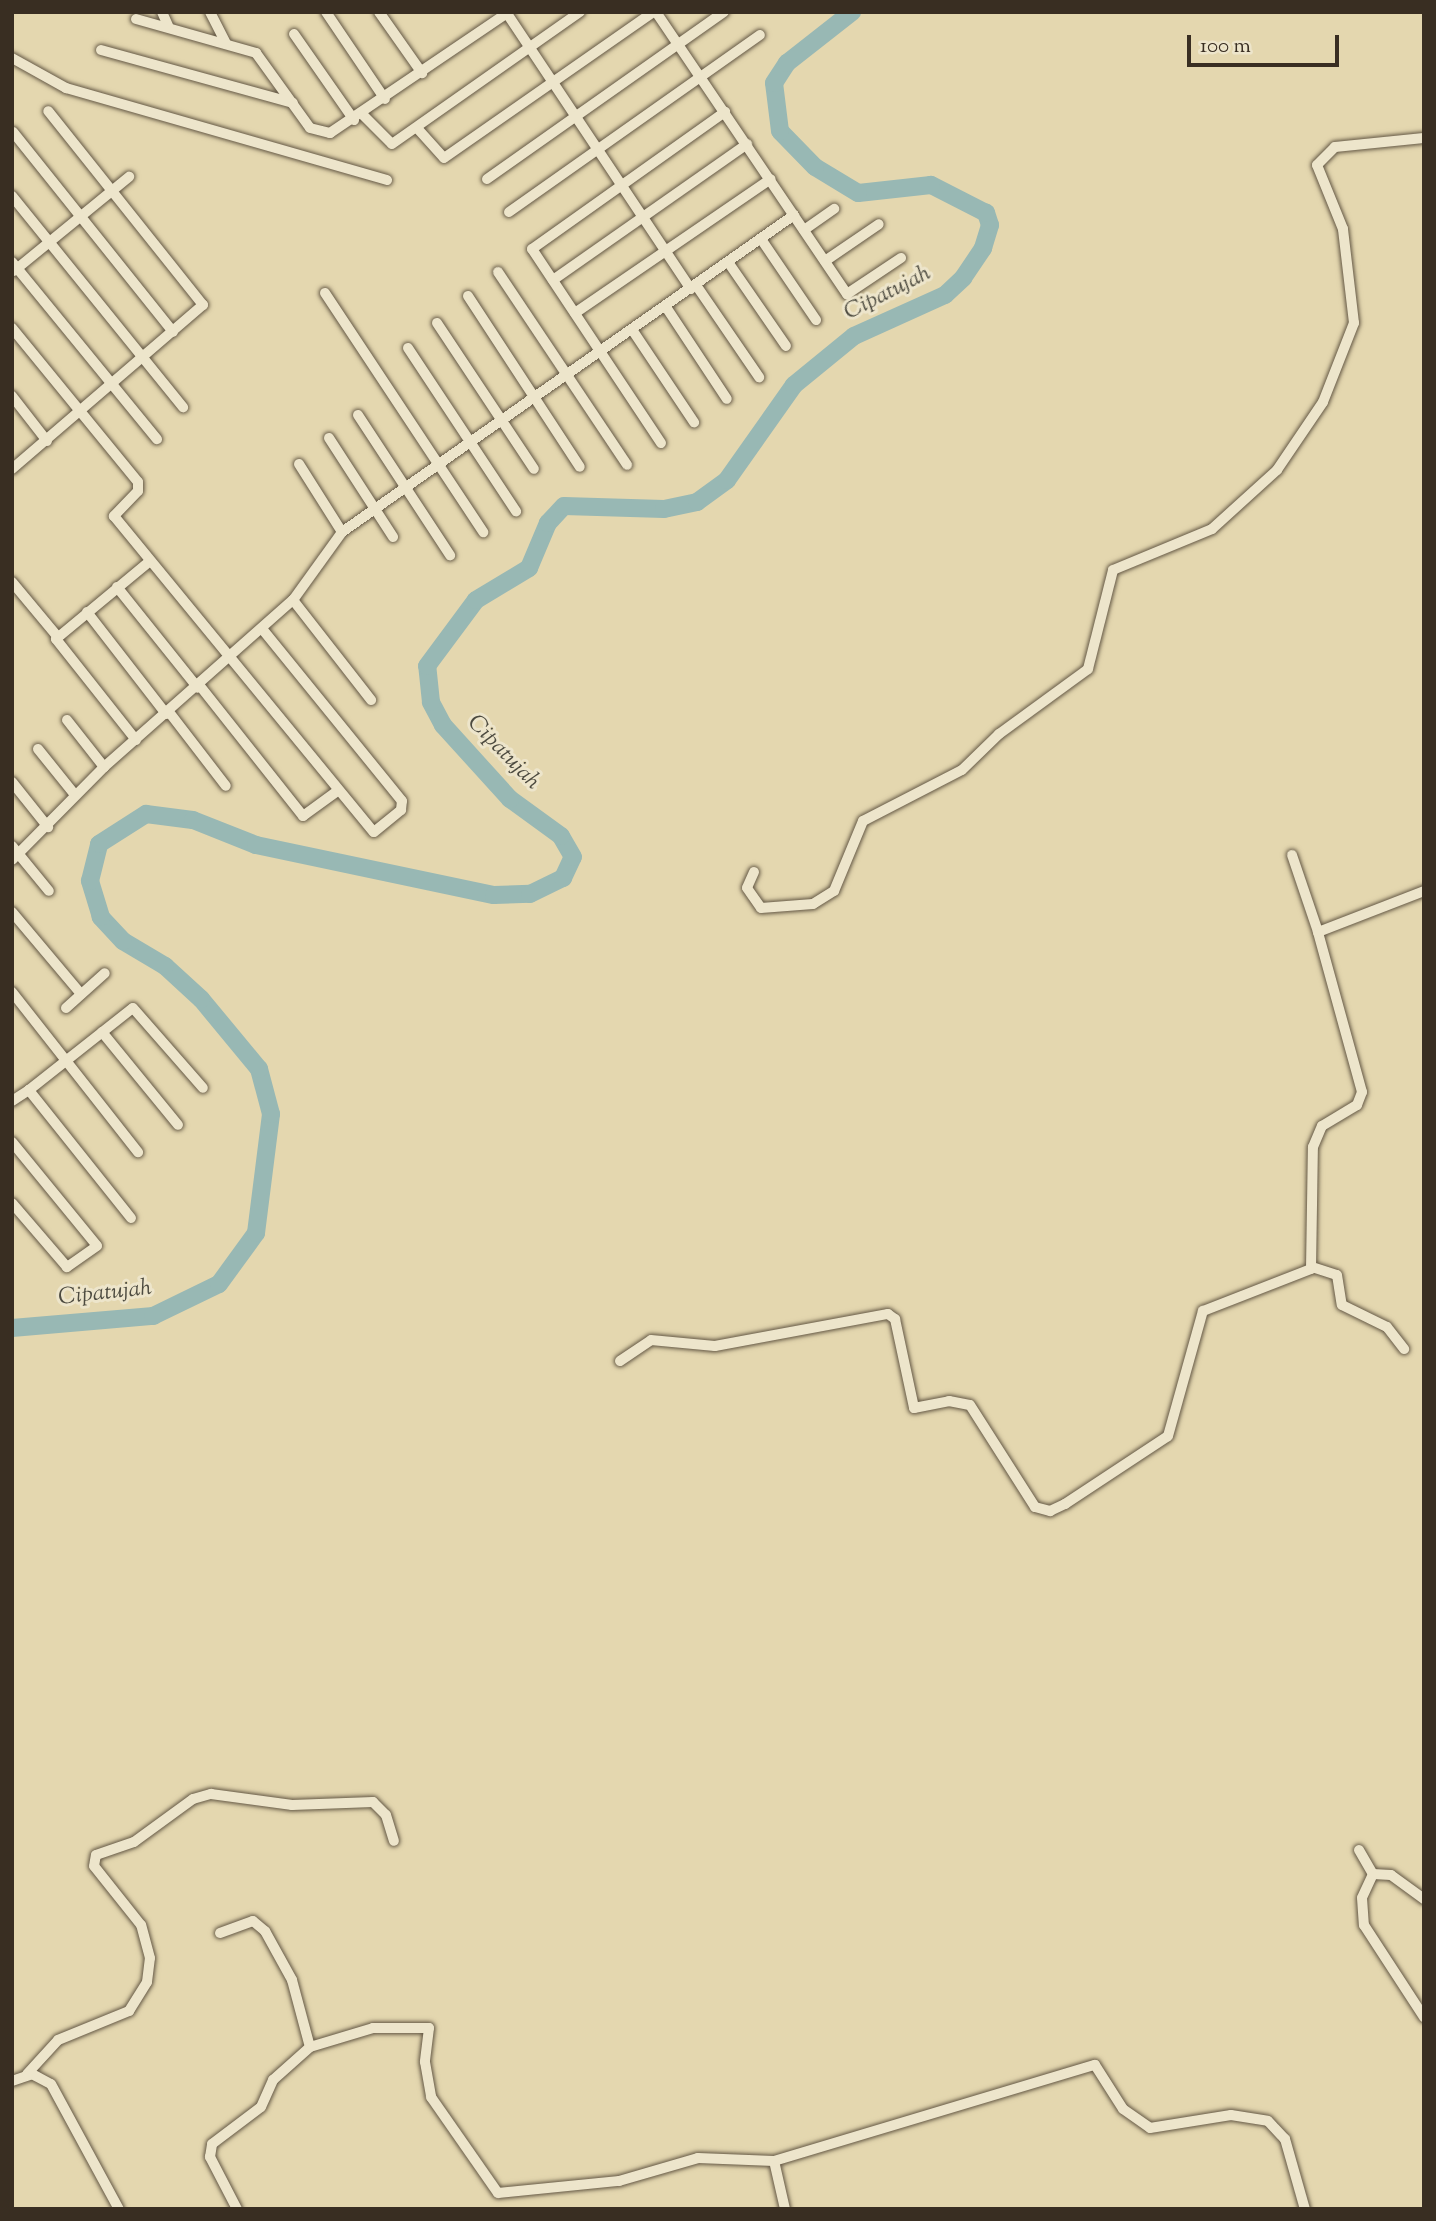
<!DOCTYPE html>
<html>
<head>
<meta charset="utf-8">
<style>
	body { margin:0 }
	#map { position:relative; width:1436px; height:2221px; overflow:hidden; background:#e4d7af; font-family:"Sorts Mill Goudy",serif }
	div>[style] { position:absolute }
	[style*='--x'] { left:calc(var(--x)*1px); top:calc(var(--y)*1px); width:calc(var(--w)*1px); rotate:calc(var(--a)*1deg) }
	.river>* { height:18px; margin:-9px; padding:0 9px; transform-origin:9px; border-radius:9px; background:#98b8b4 }
	.roads { filter:drop-shadow(0 0 2px #645845) drop-shadow(0 0 2px #645845) }
	.minor>* { height:10px; margin:-5px; padding:0 5px; transform-origin:5px; border-radius:5px; background:#ede5cb }
	span { translate:-50% -50%; white-space:nowrap; text-align:center; line-height:1.15; -webkit-text-stroke:6px #ede5cb; paint-order:stroke }
	.water-label { font-size:23px; color:#4c4a3f; font-style:italic }
	.frame { position:absolute; inset:0; border:14px solid #392e22; pointer-events:none }
	.scale { position:absolute; left:1187px; top:35px; width:152px; height:32px; box-sizing:border-box; border:4px solid #392e22; border-top:0; padding-left:9px; font-size:21px; line-height:24px; white-space:nowrap; color:#392e22; -webkit-text-stroke:5px #ede5cb; paint-order:stroke }
</style>
</head>
<body>
<div id="map">
	<div class="river">
		<i style="--x:12;--y:1328;--w:142;--a:-4.9"></i>
		<i style="--x:153;--y:1316;--w:73;--a:-25.9"></i>
		<i style="--x:219;--y:1284;--w:63;--a:-54"></i>
		<i style="--x:256;--y:1233;--w:120;--a:-82.8"></i>
		<i style="--x:271;--y:1114;--w:47;--a:-104.9"></i>
		<i style="--x:259;--y:1069;--w:91;--a:-129.6"></i>
		<i style="--x:201;--y:999;--w:49;--a:-137.5"></i>
		<i style="--x:165;--y:966;--w:49;--a:-149.2"></i>
		<i style="--x:123;--y:941;--w:33;--a:-133"></i>
		<i style="--x:101;--y:917;--w:38;--a:-107"></i>
		<i style="--x:90;--y:881;--w:38;--a:-76"></i>
		<i style="--x:99;--y:844;--w:56;--a:-32.6"></i>
		<i style="--x:146;--y:814;--w:47;--a:7.3"></i>
		<i style="--x:193;--y:820;--w:68;--a:21.6"></i>
		<i style="--x:256;--y:845;--w:243;--a:11.9"></i>
		<i style="--x:494;--y:895;--w:36;--a:-2"></i>
		<i style="--x:530;--y:894;--w:37;--a:-26"></i>
		<i style="--x:563;--y:878;--w:23;--a:-65"></i>
		<i style="--x:573;--y:857;--w:24;--a:-120"></i>
		<i style="--x:561;--y:836;--w:63;--a:-144"></i>
		<i style="--x:510;--y:799;--w:100;--a:-132.2"></i>
		<i style="--x:443;--y:725;--w:26;--a:-118"></i>
		<i style="--x:431;--y:702;--w:36;--a:-96"></i>
		<i style="--x:427;--y:666;--w:82;--a:-53.4"></i>
		<i style="--x:476;--y:600;--w:62;--a:-31.1"></i>
		<i style="--x:529;--y:568;--w:49;--a:-67.1"></i>
		<i style="--x:548;--y:523;--w:23;--a:-47"></i>
		<i style="--x:564;--y:506;--w:100;--a:1.7"></i>
		<i style="--x:664;--y:509;--w:34;--a:-12"></i>
		<i style="--x:697;--y:502;--w:37;--a:-36"></i>
		<i style="--x:727;--y:480;--w:116;--a:-54.8"></i>
		<i style="--x:794;--y:385;--w:77;--a:-39.2"></i>
		<i style="--x:854;--y:336;--w:100;--a:-24.3"></i>
		<i style="--x:945;--y:295;--w:25;--a:-43"></i>
		<i style="--x:963;--y:278;--w:36;--a:-56"></i>
		<i style="--x:983;--y:248;--w:24;--a:-73"></i>
		<i style="--x:990;--y:225;--w:13;--a:-108"></i>
		<i style="--x:986;--y:213;--w:62;--a:-153"></i>
		<i style="--x:931;--y:185;--w:73;--a:173.7"></i>
		<i style="--x:858;--y:193;--w:50;--a:-148.8"></i>
		<i style="--x:815;--y:167;--w:50;--a:-134.2"></i>
		<i style="--x:780;--y:131;--w:48;--a:-97.1"></i>
		<i style="--x:774;--y:83;--w:24;--a:-57"></i>
		<i style="--x:787;--y:63;--w:83;--a:-38.1"></i>
	</div>
	<div class="roads">
		<div class="minor">
			<i style="--x:162;--y:12;--w:17;--a:66"></i>
			<i style="--x:210;--y:12;--w:36;--a:63"></i>
			<i style="--x:326;--y:12;--w:105;--a:55.9"></i>
			<i style="--x:379;--y:12;--w:75;--a:54.8"></i>
			<i style="--x:506;--y:12;--w:333;--a:56.3"></i>
			<i style="--x:656;--y:12;--w:341;--a:55.9"></i>
			<i style="--x:847;--y:294;--w:65;--a:-33.7"></i>
			<i style="--x:136;--y:19;--w:125;--a:15.8"></i>
			<i style="--x:256;--y:53;--w:92;--a:54.2"></i>
			<i style="--x:310;--y:128;--w:21;--a:14"></i>
			<i style="--x:330;--y:133;--w:216;--a:-34.1"></i>
			<i style="--x:294;--y:34;--w:105;--a:55.1"></i>
			<i style="--x:101;--y:50;--w:199;--a:15.4"></i>
			<i style="--x:12;--y:58;--w:62;--a:29.1"></i>
			<i style="--x:66;--y:88;--w:334;--a:16"></i>
			<i style="--x:362;--y:114;--w:42;--a:45"></i>
			<i style="--x:392;--y:144;--w:230;--a:-35.1"></i>
			<i style="--x:417;--y:128;--w:40;--a:48"></i>
			<i style="--x:444;--y:158;--w:255;--a:-34.9"></i>
			<i style="--x:13;--y:132;--w:256;--a:51.3"></i>
			<i style="--x:487;--y:179;--w:290;--a:-35.2"></i>
			<i style="--x:12;--y:196;--w:272;--a:51"></i>
			<i style="--x:509;--y:212;--w:307;--a:-35.2"></i>
			<i style="--x:804;--y:230;--w:37;--a:-35"></i>
			<i style="--x:761;--y:239;--w:98;--a:55.8"></i>
			<i style="--x:825;--y:261;--w:65;--a:-34.4"></i>
			<i style="--x:12;--y:262;--w:229;--a:50.7"></i>
			<i style="--x:728;--y:262;--w:102;--a:55.4"></i>
			<i style="--x:14;--y:271;--w:149;--a:-39.3"></i>
			<i style="--x:498;--y:272;--w:232;--a:56.2"></i>
			<i style="--x:553;--y:280;--w:237;--a:-35"></i>
			<i style="--x:696;--y:285;--w:112;--a:55.6"></i>
			<i style="--x:325;--y:293;--w:287;--a:56.5"></i>
			<i style="--x:468;--y:296;--w:204;--a:56.8"></i>
			<i style="--x:666;--y:307;--w:110;--a:56.5"></i>
			<i style="--x:575;--y:313;--w:237;--a:-34.4"></i>
			<i style="--x:437;--y:323;--w:175;--a:56.4"></i>
			<i style="--x:12;--y:328;--w:199;--a:50.7"></i>
			<i style="--x:138;--y:482;--w:9;--a:90"></i>
			<i style="--x:138;--y:491;--w:35;--a:134"></i>
			<i style="--x:114;--y:516;--w:409;--a:50.6"></i>
			<i style="--x:374;--y:832;--w:35;--a:-39"></i>
			<i style="--x:401;--y:810;--w:9;--a:-84"></i>
			<i style="--x:402;--y:801;--w:220;--a:-129.1"></i>
			<i style="--x:633;--y:331;--w:110;--a:56.2"></i>
			<i style="--x:408;--y:348;--w:196;--a:56.5"></i>
			<i style="--x:12;--y:396;--w:57;--a:52.1"></i>
			<i style="--x:358;--y:415;--w:168;--a:56.7"></i>
			<i style="--x:329;--y:438;--w:118;--a:57.1"></i>
			<i style="--x:661;--y:443;--w:233;--a:-123.6"></i>
			<i style="--x:532;--y:249;--w:237;--a:-35.4"></i>
			<i style="--x:299;--y:464;--w:80;--a:57.7"></i>
			<i style="--x:12;--y:469;--w:252;--a:-40.7"></i>
			<i style="--x:203;--y:305;--w:248;--a:-128.6"></i>
			<i style="--x:12;--y:582;--w:70;--a:50.2"></i>
			<i style="--x:117;--y:587;--w:129;--a:51.3"></i>
			<i style="--x:293;--y:600;--w:127;--a:52"></i>
			<i style="--x:87;--y:612;--w:129;--a:52.2"></i>
			<i style="--x:200;--y:686;--w:166;--a:51.6"></i>
			<i style="--x:303;--y:816;--w:41;--a:-36"></i>
			<i style="--x:169;--y:712;--w:93;--a:52.4"></i>
			<i style="--x:67;--y:720;--w:60;--a:51.8"></i>
			<i style="--x:136;--y:740;--w:129;--a:-128.4"></i>
			<i style="--x:56;--y:639;--w:122;--a:-39.7"></i>
			<i style="--x:38;--y:749;--w:59;--a:51.2"></i>
			<i style="--x:12;--y:782;--w:58;--a:51.3"></i>
			<i style="--x:12;--y:846;--w:58;--a:50.6"></i>
			<i style="--x:1292;--y:855;--w:81;--a:71.3"></i>
			<i style="--x:12;--y:860;--w:131;--a:-45.3"></i>
			<i style="--x:104;--y:767;--w:252;--a:-41.5"></i>
			<i style="--x:293;--y:600;--w:84;--a:-54.2"></i>
			<i style="--x:342;--y:532;--w:552;--a:-35.04"></i>
			<i style="--x:754;--y:872;--w:17;--a:114"></i>
			<i style="--x:747;--y:888;--w:24;--a:55"></i>
			<i style="--x:761;--y:908;--w:52;--a:-4.4"></i>
			<i style="--x:813;--y:904;--w:25;--a:-32"></i>
			<i style="--x:834;--y:891;--w:76;--a:-67.5"></i>
			<i style="--x:863;--y:821;--w:111;--a:-27.3"></i>
			<i style="--x:962;--y:770;--w:52;--a:-44.2"></i>
			<i style="--x:999;--y:734;--w:110;--a:-36.1"></i>
			<i style="--x:1088;--y:669;--w:102;--a:-75.8"></i>
			<i style="--x:1113;--y:570;--w:107;--a:-22.5"></i>
			<i style="--x:1212;--y:529;--w:88;--a:-42.2"></i>
			<i style="--x:1277;--y:470;--w:82;--a:-55.9"></i>
			<i style="--x:1323;--y:402;--w:85;--a:-68.6"></i>
			<i style="--x:1354;--y:323;--w:95;--a:-96.7"></i>
			<i style="--x:1343;--y:229;--w:69;--a:-112.1"></i>
			<i style="--x:1317;--y:165;--w:25;--a:-45"></i>
			<i style="--x:1335;--y:147;--w:89;--a:-5.8"></i>
			<i style="--x:12;--y:912;--w:107;--a:49.9"></i>
			<i style="--x:12;--y:992;--w:204;--a:51.8"></i>
			<i style="--x:66;--y:1008;--w:52;--a:-41.9"></i>
			<i style="--x:102;--y:1032;--w:120;--a:50.7"></i>
			<i style="--x:12;--y:1101;--w:20;--a:-33"></i>
			<i style="--x:12;--y:1142;--w:134;--a:50.7"></i>
			<i style="--x:97;--y:1246;--w:37;--a:145"></i>
			<i style="--x:67;--y:1267;--w:84;--a:-130.7"></i>
			<i style="--x:131;--y:1218;--w:164;--a:-128.6"></i>
			<i style="--x:29;--y:1090;--w:132;--a:-38.3"></i>
			<i style="--x:133;--y:1008;--w:106;--a:48.8"></i>
			<i style="--x:1312;--y:1267;--w:26;--a:18"></i>
			<i style="--x:1337;--y:1275;--w:30;--a:81"></i>
			<i style="--x:1342;--y:1305;--w:50;--a:26.1"></i>
			<i style="--x:1387;--y:1327;--w:28;--a:52"></i>
			<i style="--x:620;--y:1361;--w:37;--a:-34"></i>
			<i style="--x:651;--y:1340;--w:64;--a:5.4"></i>
			<i style="--x:715;--y:1346;--w:176;--a:-10.5"></i>
			<i style="--x:888;--y:1314;--w:9;--a:36"></i>
			<i style="--x:895;--y:1319;--w:91;--a:77.9"></i>
			<i style="--x:914;--y:1408;--w:36;--a:-11"></i>
			<i style="--x:949;--y:1401;--w:21;--a:11"></i>
			<i style="--x:970;--y:1405;--w:121;--a:57.5"></i>
			<i style="--x:1035;--y:1507;--w:16;--a:15"></i>
			<i style="--x:1050;--y:1511;--w:17;--a:-25"></i>
			<i style="--x:1065;--y:1504;--w:123;--a:-33.4"></i>
			<i style="--x:1168;--y:1436;--w:130;--a:-74.4"></i>
			<i style="--x:1203;--y:1311;--w:116;--a:-21.3"></i>
			<i style="--x:1311;--y:1269;--w:122;--a:-89.1"></i>
			<i style="--x:1313;--y:1147;--w:23;--a:-67"></i>
			<i style="--x:1322;--y:1126;--w:41;--a:-31"></i>
			<i style="--x:1357;--y:1105;--w:14;--a:-69"></i>
			<i style="--x:1362;--y:1092;--w:166;--a:-105.4"></i>
			<i style="--x:1318;--y:932;--w:114;--a:-21.1"></i>
			<i style="--x:1359;--y:1850;--w:28;--a:60"></i>
			<i style="--x:1373;--y:1874;--w:26;--a:115"></i>
			<i style="--x:1362;--y:1898;--w:27;--a:86"></i>
			<i style="--x:1364;--y:1925;--w:110;--a:56.9"></i>
			<i style="--x:1373;--y:1874;--w:18;--a:3"></i>
			<i style="--x:1391;--y:1875;--w:41;--a:36"></i>
			<i style="--x:220;--y:1933;--w:35;--a:-20"></i>
			<i style="--x:253;--y:1921;--w:16;--a:40"></i>
			<i style="--x:265;--y:1931;--w:56;--a:61.1"></i>
			<i style="--x:292;--y:1980;--w:69;--a:75"></i>
			<i style="--x:27;--y:2074;--w:46;--a:-47.6"></i>
			<i style="--x:58;--y:2040;--w:77;--a:-22.2"></i>
			<i style="--x:129;--y:2011;--w:34;--a:-58"></i>
			<i style="--x:147;--y:1982;--w:24;--a:-83"></i>
			<i style="--x:150;--y:1958;--w:34;--a:-105"></i>
			<i style="--x:141;--y:1925;--w:75;--a:-128.5"></i>
			<i style="--x:94;--y:1866;--w:11;--a:-80"></i>
			<i style="--x:96;--y:1855;--w:40;--a:-18.9"></i>
			<i style="--x:134;--y:1842;--w:73;--a:-36.1"></i>
			<i style="--x:193;--y:1799;--w:19;--a:-16"></i>
			<i style="--x:211;--y:1794;--w:82;--a:7.7"></i>
			<i style="--x:292;--y:1805;--w:81;--a:-2.1"></i>
			<i style="--x:373;--y:1802;--w:18;--a:45"></i>
			<i style="--x:386;--y:1815;--w:27;--a:73"></i>
			<i style="--x:12;--y:2081;--w:21;--a:-19"></i>
			<i style="--x:32;--y:2074;--w:21;--a:28"></i>
			<i style="--x:51;--y:2084;--w:142;--a:61.5"></i>
			<i style="--x:237;--y:2209;--w:59;--a:-117.4"></i>
			<i style="--x:210;--y:2157;--w:13;--a:-81"></i>
			<i style="--x:212;--y:2144;--w:61;--a:-37.1"></i>
			<i style="--x:261;--y:2107;--w:30;--a:-66"></i>
			<i style="--x:273;--y:2080;--w:50;--a:-41.7"></i>
			<i style="--x:310;--y:2047;--w:66;--a:-16.8"></i>
			<i style="--x:373;--y:2028;--w:56;--a:0"></i>
			<i style="--x:429;--y:2028;--w:34;--a:97"></i>
			<i style="--x:425;--y:2062;--w:36;--a:80"></i>
			<i style="--x:431;--y:2097;--w:117;--a:55.1"></i>
			<i style="--x:498;--y:2193;--w:122;--a:-5.7"></i>
			<i style="--x:619;--y:2181;--w:82;--a:-16.2"></i>
			<i style="--x:698;--y:2158;--w:76;--a:2.3"></i>
			<i style="--x:785;--y:2209;--w:49;--a:-102.9"></i>
			<i style="--x:774;--y:2161;--w:335;--a:-16.7"></i>
			<i style="--x:1095;--y:2065;--w:52;--a:57.5"></i>
			<i style="--x:1123;--y:2109;--w:33;--a:35"></i>
			<i style="--x:1150;--y:2128;--w:82;--a:-9.1"></i>
			<i style="--x:1231;--y:2115;--w:37;--a:9"></i>
			<i style="--x:1268;--y:2121;--w:25;--a:47"></i>
			<i style="--x:1285;--y:2139;--w:73;--a:74.1"></i>
		</div>
	</div>
	<div class="water-label">
		<span style="left:888px;top:294px;rotate:-27deg">Cipatujah</span>
		<span style="left:503px;top:753px;rotate:46deg">Cipatujah</span>
		<span style="left:105px;top:1294px;rotate:-6deg">Cipatujah</span>
	</div>
	<div class="frame"></div>
	<div class="scale">100 m</div>
</div>
</body>
</html>
